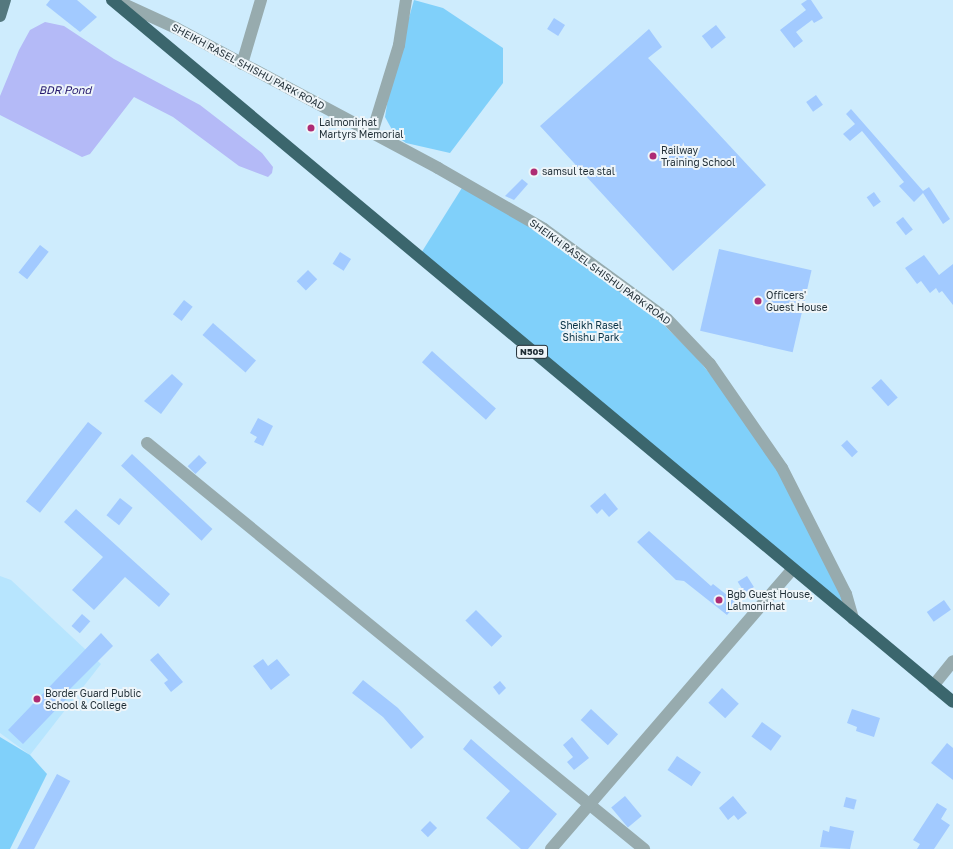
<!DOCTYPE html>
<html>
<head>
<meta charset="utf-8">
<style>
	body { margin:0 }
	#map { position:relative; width:953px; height:849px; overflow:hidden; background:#ceecfd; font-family:"Golos Text",sans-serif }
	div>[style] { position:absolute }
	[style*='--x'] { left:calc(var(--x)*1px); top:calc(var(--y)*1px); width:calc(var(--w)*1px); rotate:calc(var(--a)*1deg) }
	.built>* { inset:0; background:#b7e5fe }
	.green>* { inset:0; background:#80d0fa }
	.water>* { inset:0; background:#b4baf7 }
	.building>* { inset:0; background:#a2caff; transform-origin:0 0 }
	.minor>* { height:12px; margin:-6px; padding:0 6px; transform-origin:6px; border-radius:6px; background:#97abae }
	.major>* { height:12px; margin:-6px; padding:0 6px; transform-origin:6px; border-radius:6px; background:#54787e }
	.highway>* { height:12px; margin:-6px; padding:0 6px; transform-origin:6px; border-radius:6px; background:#3b666d }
	.dots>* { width:11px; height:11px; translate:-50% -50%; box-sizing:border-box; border:2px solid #eef5f9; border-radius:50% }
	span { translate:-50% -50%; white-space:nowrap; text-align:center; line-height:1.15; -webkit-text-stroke:4px #eef5f9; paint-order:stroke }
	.shield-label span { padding:1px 3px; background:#eef5f9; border:1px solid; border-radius:3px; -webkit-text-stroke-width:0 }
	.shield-label { font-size:9px; color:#1f2d35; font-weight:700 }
	.street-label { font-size:10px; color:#1f2d35 }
	.poi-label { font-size:10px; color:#1f2d35 }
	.left { translate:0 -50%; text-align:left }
	.park-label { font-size:10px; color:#073144 }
	.water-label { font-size:11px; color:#25196e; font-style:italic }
</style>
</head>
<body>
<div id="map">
	<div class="built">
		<i style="clip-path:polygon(0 576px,11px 580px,101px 664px,30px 755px,0 733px)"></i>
	</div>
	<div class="green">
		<i style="clip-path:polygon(414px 0,443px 8px,503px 48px,503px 83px,450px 153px,406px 143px,395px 135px,385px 117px,390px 85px)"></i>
		<i style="clip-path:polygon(465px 183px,504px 205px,655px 316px,697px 358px,733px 402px,775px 465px,853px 619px,418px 258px)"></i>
		<i style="clip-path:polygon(0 737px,30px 755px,47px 774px,10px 849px,0 849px)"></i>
	</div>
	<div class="water">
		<i style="clip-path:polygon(45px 22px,64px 26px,114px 59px,200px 105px,262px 153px,273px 167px,272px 173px,268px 177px,239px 166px,173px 117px,134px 97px,90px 154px,82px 157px,0 115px,0 96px,19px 50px,30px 30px)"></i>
	</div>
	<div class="building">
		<i style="clip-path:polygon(50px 0,77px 0,97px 17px,80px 32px,46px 5px)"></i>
		<i style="clip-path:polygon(807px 0,811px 0,823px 18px,814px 23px,812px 20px,796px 32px,803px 41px,794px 48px,780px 30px,806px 10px,801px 4px)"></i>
		<i style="left:554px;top:18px;width:13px;height:13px;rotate:32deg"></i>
		<i style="left:716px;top:25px;width:16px;height:18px;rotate:52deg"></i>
		<i style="clip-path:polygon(649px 29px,662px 47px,648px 58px,766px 185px,673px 271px,540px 126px)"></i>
		<i style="left:816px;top:95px;width:12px;height:12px;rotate:55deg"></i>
		<i style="clip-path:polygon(851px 109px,923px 191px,929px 187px,950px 219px,943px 224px,923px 193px,914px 202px,899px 186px,904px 182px,862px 131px,850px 141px,843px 134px,855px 124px,846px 114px)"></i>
		<i style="clip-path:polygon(522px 179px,528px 184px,514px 200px,505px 196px)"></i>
		<i style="left:874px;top:192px;width:12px;height:9px;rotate:55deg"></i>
		<i style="left:903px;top:217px;width:16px;height:9px;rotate:52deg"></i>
		<i style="left:40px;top:245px;width:11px;height:35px;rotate:38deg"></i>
		<i style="left:719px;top:249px;width:95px;height:84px;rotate:13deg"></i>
		<i style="left:340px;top:252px;width:13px;height:14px;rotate:32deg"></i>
		<i style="clip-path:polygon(924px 255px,939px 275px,953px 264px,953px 305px,942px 291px,939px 293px,936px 288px,930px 293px,921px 281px,917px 284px,905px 268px)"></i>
		<i style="left:308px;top:270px;width:13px;height:16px;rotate:45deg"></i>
		<i style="left:184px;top:300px;width:11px;height:18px;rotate:38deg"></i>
		<i style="left:213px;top:323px;width:57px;height:16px;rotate:41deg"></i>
		<i style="left:432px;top:351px;width:86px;height:15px;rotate:42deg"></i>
		<i style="clip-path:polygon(172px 374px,183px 384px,161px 414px,144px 401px)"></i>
		<i style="left:881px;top:379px;width:25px;height:13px;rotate:48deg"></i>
		<i style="clip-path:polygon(258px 418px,273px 426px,263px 446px,254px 442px,257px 437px,250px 433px)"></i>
		<i style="left:88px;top:422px;width:18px;height:101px;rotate:38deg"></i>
		<i style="left:847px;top:440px;width:16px;height:8px;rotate:47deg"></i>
		<i style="left:132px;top:454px;width:110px;height:16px;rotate:43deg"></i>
		<i style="left:199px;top:455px;width:11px;height:16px;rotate:45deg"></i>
		<i style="clip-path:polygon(605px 493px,618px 509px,609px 517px,602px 509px,597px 514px,590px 506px)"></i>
		<i style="left:120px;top:498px;width:16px;height:22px;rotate:38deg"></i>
		<i style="clip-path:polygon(76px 509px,170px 594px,159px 607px,125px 577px,94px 610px,72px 590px,103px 557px,64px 522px)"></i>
		<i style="clip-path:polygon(649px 531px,711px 586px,713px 584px,737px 603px,727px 615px,684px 581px,676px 580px,637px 542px)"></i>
		<i style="left:747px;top:576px;width:13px;height:11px;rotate:58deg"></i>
		<i style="left:944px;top:600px;width:12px;height:21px;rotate:55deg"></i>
		<i style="left:476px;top:610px;width:37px;height:15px;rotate:45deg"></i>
		<i style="left:82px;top:614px;width:11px;height:16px;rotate:41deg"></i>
		<i style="clip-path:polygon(101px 633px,113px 646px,67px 692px,70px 695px,23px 744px,8px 730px)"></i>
		<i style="clip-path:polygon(158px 653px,183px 682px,171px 692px,164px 683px,168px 680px,150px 660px)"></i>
		<i style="clip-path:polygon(263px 659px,268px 666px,277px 659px,290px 675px,271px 690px,253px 666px)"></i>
		<i style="clip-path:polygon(363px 680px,398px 708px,424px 737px,411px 749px,383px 717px,352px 693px)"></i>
		<i style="clip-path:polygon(500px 681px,506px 688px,499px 695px,493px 687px)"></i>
		<i style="left:722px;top:688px;width:23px;height:20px;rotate:43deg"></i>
		<i style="left:591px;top:709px;width:37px;height:15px;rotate:43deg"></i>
		<i style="clip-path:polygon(852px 709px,880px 718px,874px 737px,856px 731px,857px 727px,847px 723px)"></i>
		<i style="left:762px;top:722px;width:24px;height:18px;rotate:36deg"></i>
		<i style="clip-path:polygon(572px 737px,589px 758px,574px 770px,567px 762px,573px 757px,563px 745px)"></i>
		<i style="clip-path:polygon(471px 739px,557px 814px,528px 849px,521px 849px,486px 818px,510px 791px,463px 749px)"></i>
		<i style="clip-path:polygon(947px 743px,953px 748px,953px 780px,931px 763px)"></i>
		<i style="left:677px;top:756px;width:29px;height:17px;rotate:34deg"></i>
		<i style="left:57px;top:774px;width:15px;height:86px;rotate:28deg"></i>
		<i style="left:625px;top:796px;width:26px;height:18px;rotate:50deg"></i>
		<i style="clip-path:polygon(733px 796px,747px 813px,738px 820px,734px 815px,728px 820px,719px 808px)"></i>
		<i style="left:846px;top:797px;width:11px;height:10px;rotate:15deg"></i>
		<i style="clip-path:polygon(937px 803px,947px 809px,941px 819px,950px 825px,934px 849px,917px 849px,920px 844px,913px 840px)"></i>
		<i style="left:430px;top:821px;width:10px;height:13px;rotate:45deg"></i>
		<i style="clip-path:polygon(830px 826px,854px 831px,850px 849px,820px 847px,823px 830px,829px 832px)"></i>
	</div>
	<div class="minor">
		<i style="--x:115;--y:0;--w:67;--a:24.7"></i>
		<i style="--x:176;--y:28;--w:297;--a:28.1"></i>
		<i style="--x:438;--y:168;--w:122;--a:29.9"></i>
		<i style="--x:544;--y:229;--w:152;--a:36.2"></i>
		<i style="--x:667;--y:319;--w:62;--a:46.3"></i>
		<i style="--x:710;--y:364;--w:126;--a:55.3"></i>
		<i style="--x:782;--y:468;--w:141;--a:63.1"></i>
		<i style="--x:846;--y:594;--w:26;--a:74"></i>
		<i style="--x:242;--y:64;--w:67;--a:-73.5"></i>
		<i style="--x:372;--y:133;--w:92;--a:-72.9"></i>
		<i style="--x:399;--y:45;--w:46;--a:-81.2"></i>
		<i style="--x:147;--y:443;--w:642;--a:39.25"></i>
		<i style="--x:933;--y:686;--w:32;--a:-51"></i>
		<i style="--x:551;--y:849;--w:370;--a:-49.2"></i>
	</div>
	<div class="major">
		<i style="--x:0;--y:16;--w:17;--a:-73"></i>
	</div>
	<div class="highway">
		<i style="--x:112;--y:0;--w:1095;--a:39.85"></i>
	</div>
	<div class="dots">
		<i style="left:311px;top:128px;background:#ae2b74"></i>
		<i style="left:653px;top:156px;background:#ae2b74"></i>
		<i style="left:534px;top:172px;background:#ae2b74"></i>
		<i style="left:758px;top:301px;background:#ae2b74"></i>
		<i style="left:719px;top:600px;background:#ae2b74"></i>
		<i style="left:37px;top:699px;background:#ae2b74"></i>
	</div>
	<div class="shield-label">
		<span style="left:532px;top:352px">N509</span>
	</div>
	<div class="street-label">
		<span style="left:248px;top:67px;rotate:28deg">SHEIKH RASEL SHISHU PARK ROAD</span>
		<span style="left:600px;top:272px;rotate:36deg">SHEIKH RASEL SHISHU PARK ROAD</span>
	</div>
	<div class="poi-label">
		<span class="left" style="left:319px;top:128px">Lalmonirhat<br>Martyrs Memorial</span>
		<span class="left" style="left:661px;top:156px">Railway<br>Training School</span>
		<span class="left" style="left:542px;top:172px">samsul tea stal</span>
		<span class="left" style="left:766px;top:301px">Officers'<br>Guest House</span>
		<span class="left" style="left:727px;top:600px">Bgb Guest House,<br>Lalmonirhat</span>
		<span class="left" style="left:45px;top:699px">Border Guard Public<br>School &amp; College</span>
	</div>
	<div class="park-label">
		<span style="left:591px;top:331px">Sheikh Rasel<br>Shishu Park</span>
	</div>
	<div class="water-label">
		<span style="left:65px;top:90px">BDR Pond</span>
	</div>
</div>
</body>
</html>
